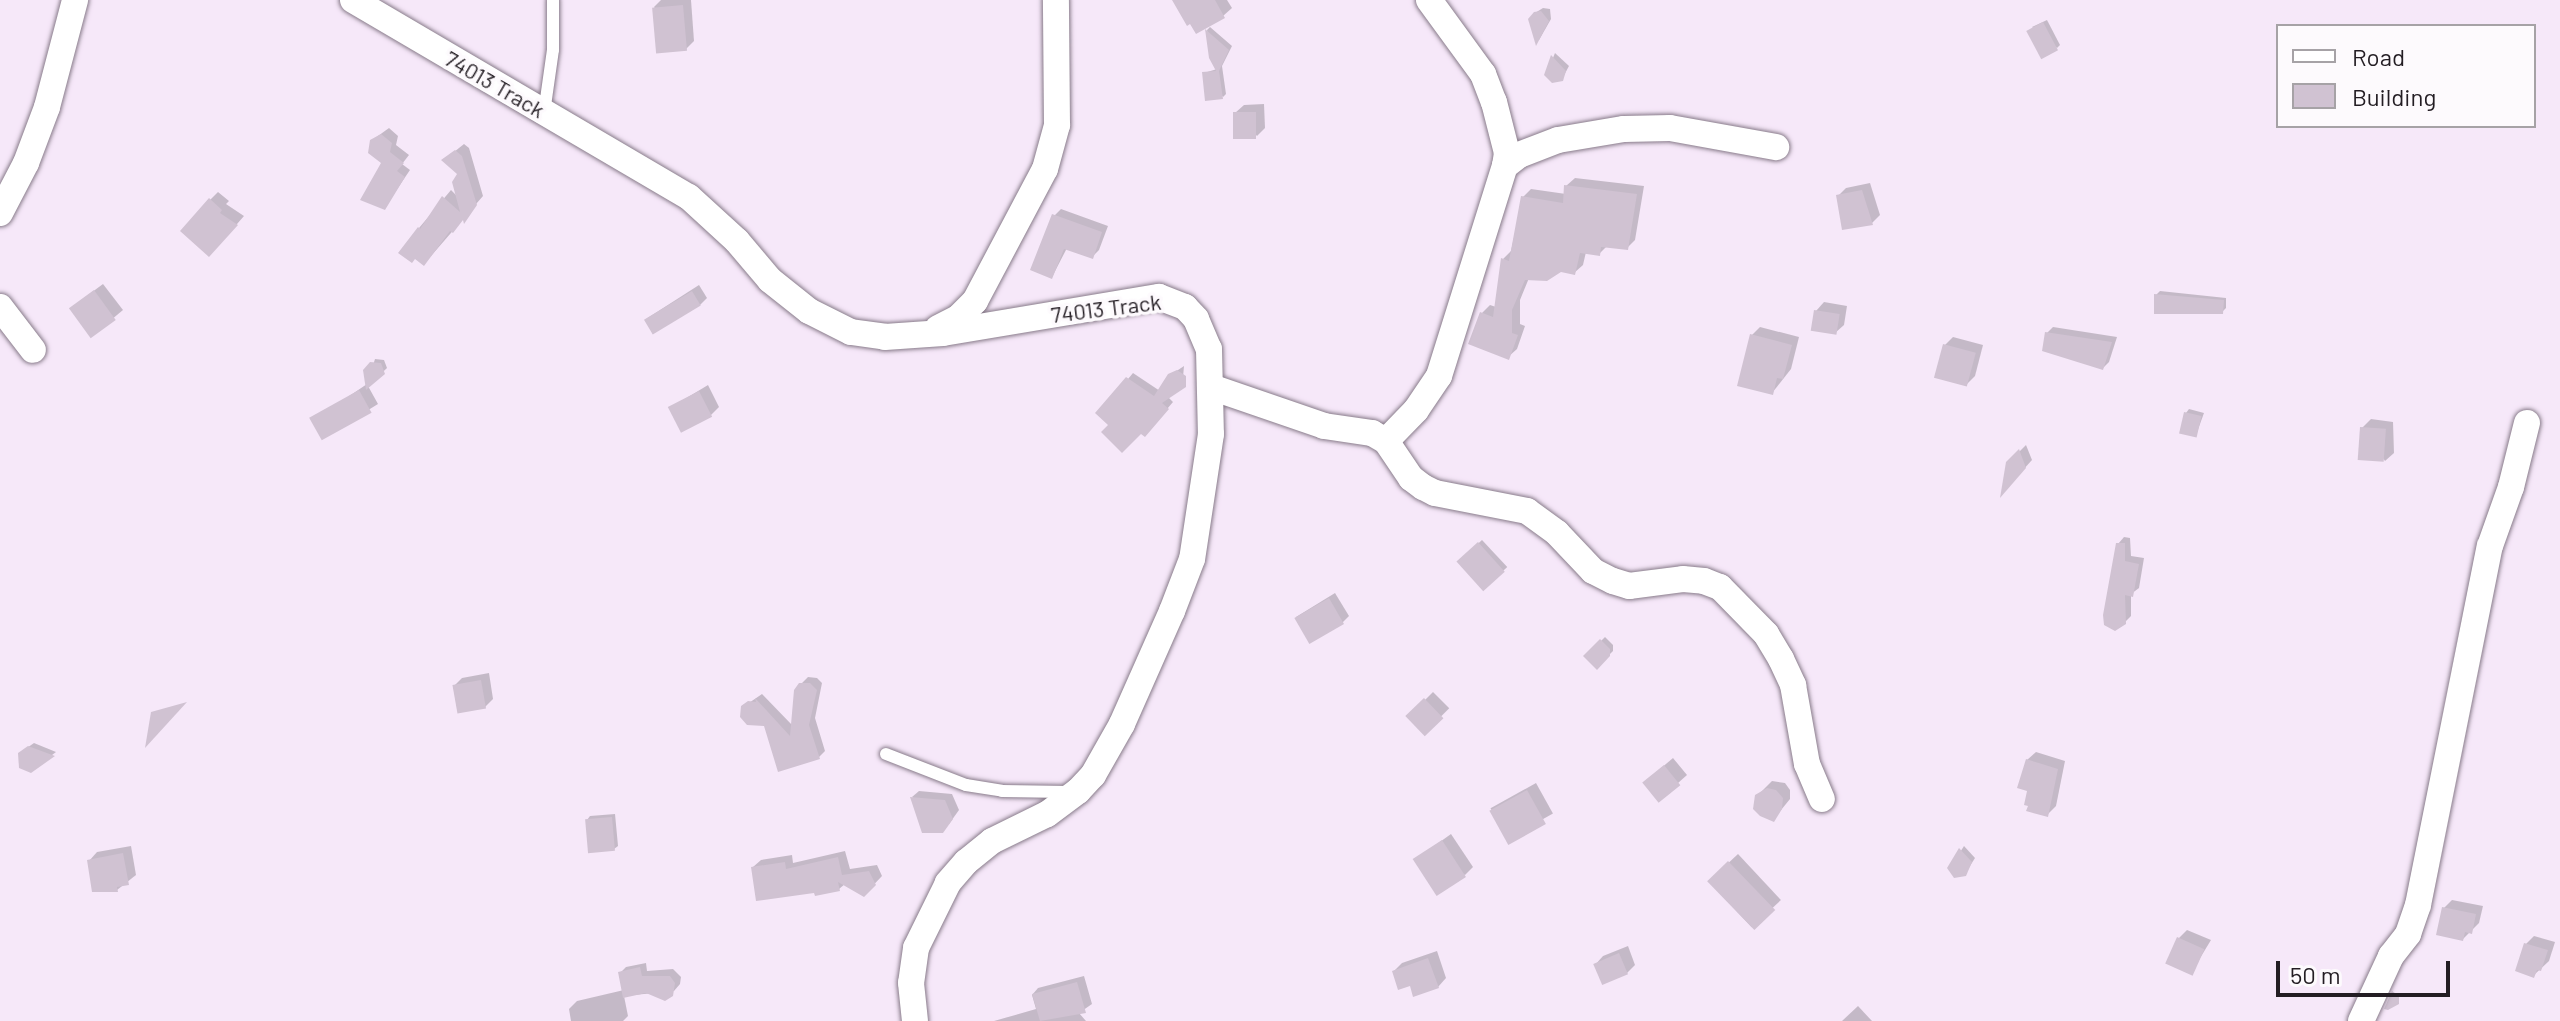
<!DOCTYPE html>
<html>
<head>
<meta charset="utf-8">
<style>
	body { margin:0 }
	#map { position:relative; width:2560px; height:1021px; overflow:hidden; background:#f6e8f9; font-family:Barlow,sans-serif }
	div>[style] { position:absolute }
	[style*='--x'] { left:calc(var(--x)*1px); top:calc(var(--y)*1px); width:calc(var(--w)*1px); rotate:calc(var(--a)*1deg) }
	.shadow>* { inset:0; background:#0003; transform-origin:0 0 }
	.building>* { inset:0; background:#d0c2d2; transform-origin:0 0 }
	.roads { filter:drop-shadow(0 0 2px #887b8a) drop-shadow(0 0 2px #887b8a) }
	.service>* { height:12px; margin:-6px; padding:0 6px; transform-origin:6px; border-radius:6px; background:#fff }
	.minor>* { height:26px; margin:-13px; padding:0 13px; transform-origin:13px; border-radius:13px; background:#fff }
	span { translate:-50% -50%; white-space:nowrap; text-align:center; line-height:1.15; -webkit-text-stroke:7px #fdfafd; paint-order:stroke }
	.street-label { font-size:22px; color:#231d23 }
	.legend { position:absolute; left:2276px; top:24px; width:260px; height:104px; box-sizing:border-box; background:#fdfafd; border:2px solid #a6a2a6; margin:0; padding:10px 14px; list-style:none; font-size:24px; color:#231d23 }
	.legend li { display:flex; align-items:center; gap:16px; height:40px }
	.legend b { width:40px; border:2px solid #a6a2a6 }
	.scale { position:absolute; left:2276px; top:961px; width:174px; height:36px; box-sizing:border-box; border:4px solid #231d23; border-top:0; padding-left:10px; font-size:24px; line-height:28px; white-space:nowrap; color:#231d23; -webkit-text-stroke:6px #fdfafd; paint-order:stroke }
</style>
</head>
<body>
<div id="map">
	<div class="shadow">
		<i style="clip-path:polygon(661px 0,691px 0,694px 41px,686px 49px,654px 7px)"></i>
		<i style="clip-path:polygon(1175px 0,1227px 0,1232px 8px,1223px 16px)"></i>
		<i style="clip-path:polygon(1543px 8px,1550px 9px,1551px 19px,1539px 40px,1535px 13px)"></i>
		<i style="clip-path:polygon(2047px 20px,2060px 45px,2057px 48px,2032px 27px)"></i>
		<i style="clip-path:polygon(1210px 27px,1232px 46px,1222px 66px,1226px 94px,1223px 97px,1204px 73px,1217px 69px,1211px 58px,1207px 30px)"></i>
		<i style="clip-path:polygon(1555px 53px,1569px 66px,1562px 79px,1546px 75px)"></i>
		<i style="clip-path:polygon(1264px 104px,1265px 128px,1257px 136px,1235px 113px,1244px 105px)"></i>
		<i style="clip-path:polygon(389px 128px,398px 136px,396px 145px,409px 155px,402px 164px,410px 170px,385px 207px,384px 163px,371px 141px)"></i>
		<i style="clip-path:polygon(464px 144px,469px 148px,483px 196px,431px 256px,419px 228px,451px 190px,458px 197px,459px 174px,444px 160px)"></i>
		<i style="clip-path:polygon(1575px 178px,1644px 186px,1635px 240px,1627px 248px,1607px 246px,1600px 253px,1586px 252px,1583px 265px,1574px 273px,1561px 270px,1529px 278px,1520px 300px,1520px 324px,1525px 326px,1517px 349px,1508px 357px,1482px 313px,1490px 305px,1496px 307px,1503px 259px,1511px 251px,1523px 197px,1531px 189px,1566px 194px,1566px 186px)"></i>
		<i style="clip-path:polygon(1870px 183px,1880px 215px,1872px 223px,1838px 196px,1846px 188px)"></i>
		<i style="clip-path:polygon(218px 192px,229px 201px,226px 204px,244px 216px,217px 247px,210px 200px)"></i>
		<i style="clip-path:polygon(1061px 209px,1108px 226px,1099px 250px,1092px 257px,1067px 248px,1052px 277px,1054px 216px)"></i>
		<i style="clip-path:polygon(103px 284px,123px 310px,93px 335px,80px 301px)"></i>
		<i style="clip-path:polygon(699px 285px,707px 298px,700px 305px,646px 319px)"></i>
		<i style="clip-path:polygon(2160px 291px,2226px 298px,2226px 308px,2222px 312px,2156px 295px)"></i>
		<i style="clip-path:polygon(1824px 302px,1847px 306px,1844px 325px,1835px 333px,1816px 311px)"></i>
		<i style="clip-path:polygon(1760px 327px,1799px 337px,1791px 369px,1772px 393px,1752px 335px)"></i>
		<i style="clip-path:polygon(2053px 327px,2117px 337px,2109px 362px,2103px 368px,2047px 333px)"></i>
		<i style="clip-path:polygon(1953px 337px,1983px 345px,1975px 376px,1966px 385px,1945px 345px)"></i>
		<i style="clip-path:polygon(375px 359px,384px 360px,387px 368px,368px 386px,378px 404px,323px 438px,314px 420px,367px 384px)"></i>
		<i style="clip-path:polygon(1184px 366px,1182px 389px,1168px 397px,1173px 402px,1150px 429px,1111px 425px,1128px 379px,1133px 373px,1160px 391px,1169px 376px)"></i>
		<i style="clip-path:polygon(708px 385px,719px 407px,711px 415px,670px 408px)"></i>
		<i style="clip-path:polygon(2189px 409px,2204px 413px,2196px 435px,2186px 413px)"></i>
		<i style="clip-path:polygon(2371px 419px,2393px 422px,2394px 453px,2385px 461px,2362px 428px)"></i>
		<i style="clip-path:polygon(2026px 445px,2032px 460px,2003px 492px,2008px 463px)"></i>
		<i style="clip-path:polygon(2124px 537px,2130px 538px,2131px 556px,2144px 558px,2139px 588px,2131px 594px,2131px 616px,2124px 623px,2118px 544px)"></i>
		<i style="left:1482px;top:540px;width:37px;height:31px;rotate:47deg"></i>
		<i style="clip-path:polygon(1335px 593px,1349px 616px,1342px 623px,1296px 617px)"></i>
		<i style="clip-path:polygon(1605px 637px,1613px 645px,1613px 651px,1597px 667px,1586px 656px)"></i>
		<i style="clip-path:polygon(489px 673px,493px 699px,485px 707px,454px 686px,462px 678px)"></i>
		<i style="clip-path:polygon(808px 677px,817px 678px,822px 683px,815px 718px,825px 751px,819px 757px,743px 707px,762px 694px,793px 726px,801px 684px)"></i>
		<i style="left:1433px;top:692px;width:23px;height:35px;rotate:45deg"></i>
		<i style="clip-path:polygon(34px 743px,56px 752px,31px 771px,24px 750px)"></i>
		<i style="clip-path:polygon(2036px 752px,2065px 761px,2056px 806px,2047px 815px,2030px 790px,2027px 760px)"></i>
		<i style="clip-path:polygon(1673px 758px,1687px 775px,1659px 800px,1653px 775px)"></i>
		<i style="clip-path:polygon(1772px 781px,1785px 783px,1790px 790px,1790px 799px,1773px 820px,1757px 796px)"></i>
		<i style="left:1536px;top:783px;width:35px;height:52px;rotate:61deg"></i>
		<i style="clip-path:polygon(919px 791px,952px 794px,959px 810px,949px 824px,912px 797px)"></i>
		<i style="clip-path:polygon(615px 814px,618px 846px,614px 849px,589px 840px,587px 820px,590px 816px)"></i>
		<i style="clip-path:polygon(1451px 834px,1473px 867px,1465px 875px,1416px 859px)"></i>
		<i style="clip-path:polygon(131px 846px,136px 875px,117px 890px,89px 861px,97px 852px)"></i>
		<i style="clip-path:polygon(1964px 846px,1975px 858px,1965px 874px,1950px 868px)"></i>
		<i style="clip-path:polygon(845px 851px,850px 869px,877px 865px,882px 876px,864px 895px,845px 884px,839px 889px,815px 891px,753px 867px,761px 860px,792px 855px,793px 863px)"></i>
		<i style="left:1738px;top:854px;width:63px;height:40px;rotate:47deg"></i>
		<i style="clip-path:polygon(2452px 900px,2483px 906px,2479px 923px,2463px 939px,2444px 908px)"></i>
		<i style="clip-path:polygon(2187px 930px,2211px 940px,2191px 973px,2179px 938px)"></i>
		<i style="clip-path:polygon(2534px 936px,2555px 942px,2549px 961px,2534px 975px,2526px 944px)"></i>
		<i style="clip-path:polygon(1628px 946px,1635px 965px,1627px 973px,1595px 965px,1603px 956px)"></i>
		<i style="clip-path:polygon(1437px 951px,1446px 978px,1438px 987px,1411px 984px,1394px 971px,1402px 963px)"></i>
		<i style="clip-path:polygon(646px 963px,647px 971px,673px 969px,681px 977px,680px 984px,674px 991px,624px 996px,628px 1016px,623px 1021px,571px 1021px,569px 1009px,577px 1001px,624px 990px,620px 973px,626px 967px)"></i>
		<i style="clip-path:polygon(1084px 976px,1092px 1004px,1079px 1013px,1086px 1021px,994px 1021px,1036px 1009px,1032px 995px,1038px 988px)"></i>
		<i style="clip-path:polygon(1858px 1006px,1872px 1021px,1842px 1021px)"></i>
	</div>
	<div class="building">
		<i style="clip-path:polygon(1172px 0,1215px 0,1225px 18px,1196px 34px,1190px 24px,1187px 26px)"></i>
		<i style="left:683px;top:5px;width:46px;height:31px;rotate:85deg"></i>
		<i style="clip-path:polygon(1541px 11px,1549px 21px,1536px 46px,1528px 19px,1534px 12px)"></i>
		<i style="left:2043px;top:22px;width:32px;height:19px;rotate:62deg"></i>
		<i style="clip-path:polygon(1205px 29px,1229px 50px,1219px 71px,1223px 99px,1205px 101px,1202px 72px,1216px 71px,1209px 58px)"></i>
		<i style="clip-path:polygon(1551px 55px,1566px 71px,1563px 81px,1552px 83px,1544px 75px)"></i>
		<i style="left:1233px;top:112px;width:23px;height:27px"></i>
		<i style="clip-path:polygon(381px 134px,392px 143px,390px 152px,404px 163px,397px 171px,405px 177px,385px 210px,360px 200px,381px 163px,368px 153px,370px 140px)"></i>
		<i style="clip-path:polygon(455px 150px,462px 156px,477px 205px,464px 224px,463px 220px,453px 233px,450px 231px,424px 266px,415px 259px,412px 263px,398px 253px,418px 227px,420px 229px,442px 196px,460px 212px,452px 182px,457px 174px,441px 160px)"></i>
		<i style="clip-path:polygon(1564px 185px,1637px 194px,1628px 250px,1601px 247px,1600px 256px,1580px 253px,1575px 275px,1561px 272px,1547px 281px,1525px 280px,1512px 310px,1512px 333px,1518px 335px,1509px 360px,1468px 344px,1480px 312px,1493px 317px,1501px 258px,1509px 261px,1521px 196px,1563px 203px)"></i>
		<i style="clip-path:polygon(1862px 190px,1873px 225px,1842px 230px,1836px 195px)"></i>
		<i style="clip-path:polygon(209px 198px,222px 210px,220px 213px,238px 225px,209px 257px,180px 231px)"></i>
		<i style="clip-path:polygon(1052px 214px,1102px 232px,1093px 259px,1064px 249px,1052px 279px,1030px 270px)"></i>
		<i style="left:94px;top:290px;width:37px;height:31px;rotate:54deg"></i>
		<i style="left:692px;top:291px;width:17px;height:56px;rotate:59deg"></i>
		<i style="clip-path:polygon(2154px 294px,2224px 300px,2223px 314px,2154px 314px)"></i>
		<i style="left:1814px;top:310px;width:26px;height:21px;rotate:9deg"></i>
		<i style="clip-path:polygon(2045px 332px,2112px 342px,2103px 370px,2042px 351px)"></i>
		<i style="clip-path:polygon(1750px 334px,1792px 345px,1783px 379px,1777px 378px,1773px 395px,1737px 386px)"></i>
		<i style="left:1943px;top:344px;width:34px;height:35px;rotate:15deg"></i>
		<i style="clip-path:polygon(370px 362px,381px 363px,385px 374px,366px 390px,363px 370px)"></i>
		<i style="clip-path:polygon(1177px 370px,1186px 376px,1186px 387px,1162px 403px,1169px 409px,1145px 437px,1141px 434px,1122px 453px,1101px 432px,1108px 425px,1095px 413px,1126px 377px,1154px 396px,1168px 374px)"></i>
		<i style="left:359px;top:390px;width:26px;height:57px;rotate:61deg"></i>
		<i style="left:699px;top:391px;width:29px;height:35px;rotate:63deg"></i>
		<i style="left:2184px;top:412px;width:18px;height:22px;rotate:13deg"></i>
		<i style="left:2360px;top:427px;width:26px;height:33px;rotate:4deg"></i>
		<i style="clip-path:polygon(2019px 449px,2026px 468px,2000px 498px,2006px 462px)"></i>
		<i style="left:1478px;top:542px;width:40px;height:29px;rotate:48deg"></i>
		<i style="clip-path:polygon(2116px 543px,2125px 543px,2125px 561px,2139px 564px,2133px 597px,2125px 595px,2126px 624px,2115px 631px,2104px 625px,2103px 615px)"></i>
		<i style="left:1329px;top:598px;width:30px;height:40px;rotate:60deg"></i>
		<i style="clip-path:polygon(1600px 639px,1610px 649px,1610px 656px,1597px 670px,1583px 656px)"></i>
		<i style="left:481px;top:680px;width:29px;height:29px;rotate:80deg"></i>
		<i style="clip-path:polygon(799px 683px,810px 683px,817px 690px,809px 725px,820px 759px,778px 772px,764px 726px,747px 725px,740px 717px,741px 706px,748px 701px,756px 702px,755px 698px,790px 736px,794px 690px)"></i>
		<i style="left:1424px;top:698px;width:28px;height:26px;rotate:46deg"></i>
		<i style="clip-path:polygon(187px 702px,145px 748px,151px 712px)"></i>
		<i style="clip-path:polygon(28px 746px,55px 756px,31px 773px,19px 768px,18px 753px)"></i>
		<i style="clip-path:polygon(2026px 759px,2058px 769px,2048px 817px,2026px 811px,2028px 806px,2024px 805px,2027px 791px,2017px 788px)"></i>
		<i style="left:1664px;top:765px;width:26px;height:28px;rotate:51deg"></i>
		<i style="clip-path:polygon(1767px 788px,1776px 790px,1783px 798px,1782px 809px,1774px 822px,1760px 816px,1753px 809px,1755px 795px)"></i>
		<i style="left:1527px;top:790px;width:39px;height:43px;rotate:61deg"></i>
		<i style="clip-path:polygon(910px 797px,945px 800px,953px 819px,943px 833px,922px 833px)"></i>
		<i style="left:612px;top:817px;width:34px;height:27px;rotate:85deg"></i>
		<i style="left:1442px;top:840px;width:44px;height:35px;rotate:57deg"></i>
		<i style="clip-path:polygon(1959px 848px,1972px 862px,1966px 876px,1954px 878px,1947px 868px)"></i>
		<i style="clip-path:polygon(123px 853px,129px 885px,117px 887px,118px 892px,92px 892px,87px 860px)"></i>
		<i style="clip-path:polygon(838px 857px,842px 875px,869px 871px,876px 885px,864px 897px,838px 882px,840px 891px,815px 896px,814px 893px,756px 901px,751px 867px,785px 862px,786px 869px)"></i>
		<i style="left:1728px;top:861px;width:68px;height:29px;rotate:46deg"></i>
		<i style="clip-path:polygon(2442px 907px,2476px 914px,2472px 934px,2465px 932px,2463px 941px,2436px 935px)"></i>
		<i style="left:2177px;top:937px;width:30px;height:29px;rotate:24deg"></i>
		<i style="clip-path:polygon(2524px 943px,2548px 950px,2541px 971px,2537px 970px,2534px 978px,2515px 971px)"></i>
		<i style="left:1619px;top:953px;width:23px;height:28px;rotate:67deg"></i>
		<i style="clip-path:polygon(1428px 958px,1439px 988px,1413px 997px,1410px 986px,1398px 990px,1392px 971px)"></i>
		<i style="clip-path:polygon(640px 967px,642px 976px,670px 976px,675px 983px,673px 996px,665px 1001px,646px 993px,623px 998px,618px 972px)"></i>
		<i style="clip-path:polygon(1077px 982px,1086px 1013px,1040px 1021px,1032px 994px)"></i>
		<i style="clip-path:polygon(2392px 991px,2399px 996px,2399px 1004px,2388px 1010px,2384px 1009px)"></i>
	</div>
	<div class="roads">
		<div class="service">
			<i style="--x:544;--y:113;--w:64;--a:-81.9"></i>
			<i style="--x:553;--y:50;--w:50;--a:-90"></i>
			<i style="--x:886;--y:754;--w:86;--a:21.2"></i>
			<i style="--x:966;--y:785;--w:36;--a:9"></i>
			<i style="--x:1002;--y:791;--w:66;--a:0.9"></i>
		</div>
		<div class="minor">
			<i style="--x:353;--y:0;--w:389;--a:30.4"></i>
			<i style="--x:689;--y:197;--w:65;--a:42.5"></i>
			<i style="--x:737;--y:241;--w:51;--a:49.8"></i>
			<i style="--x:770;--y:280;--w:50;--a:38.5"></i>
			<i style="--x:809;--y:311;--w:47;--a:26.6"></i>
			<i style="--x:851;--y:332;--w:34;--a:8"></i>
			<i style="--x:885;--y:337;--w:58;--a:-3.9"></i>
			<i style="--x:943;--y:333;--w:219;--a:-9.5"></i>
			<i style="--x:1159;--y:297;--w:28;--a:21"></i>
			<i style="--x:1185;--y:307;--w:16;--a:47"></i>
			<i style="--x:1196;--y:319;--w:33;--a:67"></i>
			<i style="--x:1209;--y:349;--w:85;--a:88.7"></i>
			<i style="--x:1211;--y:434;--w:126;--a:98.6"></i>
			<i style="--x:1192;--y:559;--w:56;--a:111"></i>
			<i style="--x:1172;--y:611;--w:124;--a:113.9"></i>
			<i style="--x:1122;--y:724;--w:59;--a:119.6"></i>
			<i style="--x:1093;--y:775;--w:22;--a:133"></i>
			<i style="--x:1078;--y:791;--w:39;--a:143"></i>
			<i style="--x:1047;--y:814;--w:61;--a:153.9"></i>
			<i style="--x:992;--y:841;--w:33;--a:141"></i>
			<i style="--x:966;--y:862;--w:28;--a:131"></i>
			<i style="--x:948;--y:883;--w:72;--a:116.2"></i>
			<i style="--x:916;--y:948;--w:35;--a:98"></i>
			<i style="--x:911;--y:983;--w:38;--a:84"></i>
			<i style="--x:1429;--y:0;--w:92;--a:53.9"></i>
			<i style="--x:1483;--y:74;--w:30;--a:69"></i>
			<i style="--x:1494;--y:102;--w:53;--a:75.7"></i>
			<i style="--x:1507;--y:153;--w:13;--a:99"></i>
			<i style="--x:0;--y:213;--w:56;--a:-62.5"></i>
			<i style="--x:26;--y:163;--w:60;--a:-69.4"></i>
			<i style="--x:47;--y:107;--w:111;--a:-75.3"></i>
			<i style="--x:0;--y:307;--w:54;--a:52.5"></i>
			<i style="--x:938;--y:328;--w:22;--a:-27"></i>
			<i style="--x:958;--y:318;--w:24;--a:-45"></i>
			<i style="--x:975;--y:301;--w:149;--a:-62.1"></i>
			<i style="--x:1045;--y:169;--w:46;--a:-74.7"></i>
			<i style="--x:1057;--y:125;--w:125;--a:-90.5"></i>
			<i style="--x:1211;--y:387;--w:120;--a:19"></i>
			<i style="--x:1324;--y:426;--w:49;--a:8.3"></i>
			<i style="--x:1372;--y:433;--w:16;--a:30"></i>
			<i style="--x:1386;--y:441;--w:45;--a:56"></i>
			<i style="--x:1411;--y:478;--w:15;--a:37"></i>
			<i style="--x:1423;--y:487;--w:13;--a:27"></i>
			<i style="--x:1435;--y:493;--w:94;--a:11.1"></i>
			<i style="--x:1527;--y:511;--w:37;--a:36"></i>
			<i style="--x:1557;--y:533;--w:52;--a:46.5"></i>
			<i style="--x:1593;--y:571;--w:22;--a:27"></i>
			<i style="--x:1613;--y:581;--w:17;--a:17"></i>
			<i style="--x:1629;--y:586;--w:54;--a:-7.4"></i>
			<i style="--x:1683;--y:579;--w:21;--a:5"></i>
			<i style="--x:1704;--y:581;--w:17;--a:21"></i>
			<i style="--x:1720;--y:587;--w:66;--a:45.6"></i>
			<i style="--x:1766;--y:634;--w:29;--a:59"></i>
			<i style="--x:1781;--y:659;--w:29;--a:65"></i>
			<i style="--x:1793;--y:685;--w:80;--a:80"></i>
			<i style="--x:1807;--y:764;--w:38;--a:67"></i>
			<i style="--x:1386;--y:441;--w:43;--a:-45.9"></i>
			<i style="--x:1416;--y:410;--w:41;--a:-55.9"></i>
			<i style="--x:1439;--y:376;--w:220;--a:-72.6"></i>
			<i style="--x:1505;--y:166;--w:18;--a:-38"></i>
			<i style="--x:1519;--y:155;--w:42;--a:-21"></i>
			<i style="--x:1558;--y:140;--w:67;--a:-9.5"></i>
			<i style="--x:1624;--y:129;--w:46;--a:-1.2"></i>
			<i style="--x:1670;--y:128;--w:108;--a:10.2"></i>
			<i style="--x:2361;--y:1021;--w:72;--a:-65.2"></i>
			<i style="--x:2391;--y:956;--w:28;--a:-52"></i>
			<i style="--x:2408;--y:934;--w:31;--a:-71"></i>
			<i style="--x:2418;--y:905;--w:366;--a:-78.7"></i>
			<i style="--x:2490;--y:546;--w:63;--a:-70.4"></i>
			<i style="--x:2511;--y:487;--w:66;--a:-76"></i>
		</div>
	</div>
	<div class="street-label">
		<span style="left:495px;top:84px;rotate:30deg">74013 Track</span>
		<span style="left:1106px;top:308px;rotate:-7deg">74013 Track</span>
	</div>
	<ul class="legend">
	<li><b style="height:10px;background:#fff"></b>Road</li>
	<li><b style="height:22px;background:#d0c2d2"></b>Building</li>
	</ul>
	<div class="scale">50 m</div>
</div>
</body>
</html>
